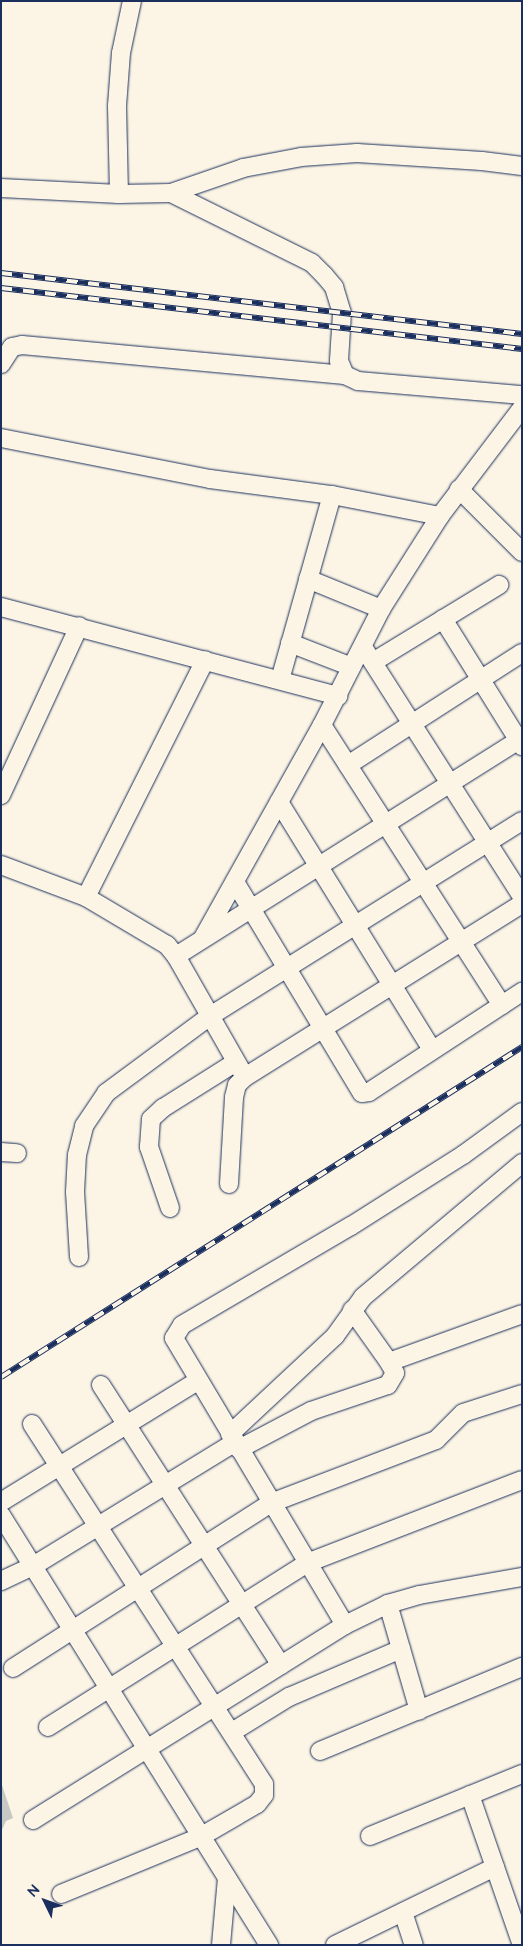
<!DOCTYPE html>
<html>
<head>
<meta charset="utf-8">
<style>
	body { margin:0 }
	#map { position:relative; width:523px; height:1946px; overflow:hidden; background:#fcf5e5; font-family:"Architects Daughter",sans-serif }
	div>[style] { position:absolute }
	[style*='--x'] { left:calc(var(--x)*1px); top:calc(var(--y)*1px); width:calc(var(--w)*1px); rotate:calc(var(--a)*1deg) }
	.building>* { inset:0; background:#c8c7c6 }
	.roads { filter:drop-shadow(0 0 1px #1b2f5e) drop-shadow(0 0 1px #1b2f5e) }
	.minor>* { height:18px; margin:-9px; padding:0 9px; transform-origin:9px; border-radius:9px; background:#fcf5e5 }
	.rail>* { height:5.5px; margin-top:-2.75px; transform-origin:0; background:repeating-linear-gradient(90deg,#fcf5e5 0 11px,#1b2f5e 0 22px); box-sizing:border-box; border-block:1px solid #1b2f5e }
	span { translate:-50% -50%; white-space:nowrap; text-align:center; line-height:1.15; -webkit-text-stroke:4px #fcf5e5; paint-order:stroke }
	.frame { position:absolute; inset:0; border:2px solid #1b2f5e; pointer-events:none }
	.north { position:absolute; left:20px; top:1876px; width:50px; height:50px; -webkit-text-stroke:4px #fcf5e5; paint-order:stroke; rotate:312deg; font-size:14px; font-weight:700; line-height:20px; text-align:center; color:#1b2f5e }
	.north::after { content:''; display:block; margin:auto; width:18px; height:22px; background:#1b2f5e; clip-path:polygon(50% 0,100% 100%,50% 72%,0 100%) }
</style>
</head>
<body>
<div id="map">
	<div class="building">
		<i style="clip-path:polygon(2px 1785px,13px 1818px,6px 1821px,1px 1832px)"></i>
	</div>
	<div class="roads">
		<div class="minor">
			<i style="--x:1;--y:188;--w:118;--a:2.9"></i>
			<i style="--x:119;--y:194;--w:52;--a:-1.1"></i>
			<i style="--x:171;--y:193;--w:76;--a:-19.1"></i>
			<i style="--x:243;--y:168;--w:59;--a:-10.7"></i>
			<i style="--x:301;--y:157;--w:56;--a:-4.1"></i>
			<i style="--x:357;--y:153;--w:125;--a:3.7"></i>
			<i style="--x:482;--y:161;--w:40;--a:7.1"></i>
			<i style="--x:171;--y:193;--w:157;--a:26.4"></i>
			<i style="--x:312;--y:263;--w:17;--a:45"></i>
			<i style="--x:324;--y:275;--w:16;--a:50"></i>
			<i style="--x:334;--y:287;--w:27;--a:73"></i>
			<i style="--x:342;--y:313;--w:48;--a:93.6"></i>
			<i style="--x:339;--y:361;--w:15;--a:67"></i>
			<i style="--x:345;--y:375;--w:14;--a:25"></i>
			<i style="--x:358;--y:381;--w:165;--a:4.9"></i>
			<i style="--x:119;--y:194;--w:88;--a:-91.3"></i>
			<i style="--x:117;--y:106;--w:53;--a:-85.7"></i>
			<i style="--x:121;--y:53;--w:53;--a:-78.1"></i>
			<i style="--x:1;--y:364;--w:20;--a:-57"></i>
			<i style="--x:12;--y:347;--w:10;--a:-11"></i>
			<i style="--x:22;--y:345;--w:324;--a:5.3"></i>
			<i style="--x:1;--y:438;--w:213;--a:11.1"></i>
			<i style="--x:210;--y:479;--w:123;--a:7.5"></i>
			<i style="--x:332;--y:495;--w:110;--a:11"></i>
			<i style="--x:459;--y:489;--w:89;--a:45"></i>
			<i style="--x:308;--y:579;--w:79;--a:22.3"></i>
			<i style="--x:1;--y:607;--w:349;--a:14.8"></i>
			<i style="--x:443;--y:619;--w:150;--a:58.1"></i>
			<i style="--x:290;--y:643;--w:66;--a:21.2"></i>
			<i style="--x:363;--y:647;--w:296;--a:57.5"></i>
			<i style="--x:373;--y:662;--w:148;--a:-31.4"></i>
			<i style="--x:280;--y:680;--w:192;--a:-74.3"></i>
			<i style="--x:322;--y:725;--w:333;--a:57.3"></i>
			<i style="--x:348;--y:765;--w:207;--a:-32.8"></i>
			<i style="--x:1;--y:795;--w:186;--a:-65.2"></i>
			<i style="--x:279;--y:802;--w:291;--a:58.3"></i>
			<i style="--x:1;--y:865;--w:91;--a:20.6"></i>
			<i style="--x:86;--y:897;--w:94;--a:30.7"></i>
			<i style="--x:167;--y:945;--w:14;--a:51"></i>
			<i style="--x:176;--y:956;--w:139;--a:60.3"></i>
			<i style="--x:245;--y:1077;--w:327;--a:-32"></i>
			<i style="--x:235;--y:882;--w:246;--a:59"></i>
			<i style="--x:362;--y:1093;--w:7;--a:-8"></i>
			<i style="--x:369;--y:1092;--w:183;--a:-33.2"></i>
			<i style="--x:86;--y:897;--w:265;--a:-63.3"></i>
			<i style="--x:203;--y:938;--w:244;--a:-60.8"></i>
			<i style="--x:322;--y:725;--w:130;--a:-63"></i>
			<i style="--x:381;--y:609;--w:110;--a:-57.6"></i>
			<i style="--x:440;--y:516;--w:136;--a:-52.8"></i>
			<i style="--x:176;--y:956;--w:409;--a:-32.2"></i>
			<i style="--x:1;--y:1152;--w:16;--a:4"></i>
			<i style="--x:229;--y:1184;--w:87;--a:-86.7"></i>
			<i style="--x:234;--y:1097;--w:12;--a:-76"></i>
			<i style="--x:237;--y:1085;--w:11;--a:-45"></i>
			<i style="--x:170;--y:1208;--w:65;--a:-109"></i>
			<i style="--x:149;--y:1147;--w:28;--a:-86"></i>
			<i style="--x:151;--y:1119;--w:16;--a:-43"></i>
			<i style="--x:163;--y:1108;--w:86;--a:-32.2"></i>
			<i style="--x:79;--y:1257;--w:65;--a:-93.5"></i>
			<i style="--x:75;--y:1192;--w:37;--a:-87"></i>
			<i style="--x:77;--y:1155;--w:30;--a:-76"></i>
			<i style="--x:84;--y:1126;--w:40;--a:-56"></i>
			<i style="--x:106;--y:1093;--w:129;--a:-36.5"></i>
			<i style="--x:210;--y:1016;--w:368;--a:-32"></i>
			<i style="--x:352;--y:1310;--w:64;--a:54.6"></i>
			<i style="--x:101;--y:1385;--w:333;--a:57.3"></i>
			<i style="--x:32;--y:1424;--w:428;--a:57.2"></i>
			<i style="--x:264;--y:1784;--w:11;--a:90"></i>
			<i style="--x:264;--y:1795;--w:11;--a:128"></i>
			<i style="--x:257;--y:1804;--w:66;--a:149.9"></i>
			<i style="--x:200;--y:1837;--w:150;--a:157.7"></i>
			<i style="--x:230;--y:1434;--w:144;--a:-43"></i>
			<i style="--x:335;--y:1336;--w:48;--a:-54.3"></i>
			<i style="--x:363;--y:1297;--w:208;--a:-40.1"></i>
			<i style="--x:239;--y:1449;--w:81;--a:-27.8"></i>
			<i style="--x:311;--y:1411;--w:81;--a:-18.7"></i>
			<i style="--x:388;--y:1385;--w:14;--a:-60"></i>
			<i style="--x:395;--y:1373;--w:13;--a:-119"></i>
			<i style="--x:389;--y:1362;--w:141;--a:-19.8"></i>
			<i style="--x:1;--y:1502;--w:231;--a:-31.6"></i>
			<i style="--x:1;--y:1515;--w:507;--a:58.07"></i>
			<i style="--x:1;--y:1581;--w:35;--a:-25"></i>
			<i style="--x:33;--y:1566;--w:237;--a:-31.5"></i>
			<i style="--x:388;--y:1604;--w:111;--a:73.8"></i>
			<i style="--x:345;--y:1625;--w:334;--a:-120.8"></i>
			<i style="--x:174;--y:1338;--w:15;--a:-58"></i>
			<i style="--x:182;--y:1325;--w:196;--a:-30.4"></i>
			<i style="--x:351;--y:1226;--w:133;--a:-32.4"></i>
			<i style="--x:463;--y:1155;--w:73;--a:-36.1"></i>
			<i style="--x:13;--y:1668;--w:306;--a:-32.6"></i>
			<i style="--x:271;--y:1503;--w:177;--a:-20.9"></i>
			<i style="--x:436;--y:1440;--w:38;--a:-45"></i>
			<i style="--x:463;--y:1413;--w:62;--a:-17.9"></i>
			<i style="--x:48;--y:1727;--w:307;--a:-32.3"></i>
			<i style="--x:307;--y:1563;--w:230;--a:-21.1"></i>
			<i style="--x:232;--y:1732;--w:67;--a:-31.6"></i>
			<i style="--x:289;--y:1697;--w:122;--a:-23.2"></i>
			<i style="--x:320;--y:1751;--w:219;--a:-22.6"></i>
			<i style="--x:470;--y:1795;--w:159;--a:70.9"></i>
			<i style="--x:33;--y:1820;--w:368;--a:-32"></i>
			<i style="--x:345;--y:1625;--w:48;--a:-26"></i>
			<i style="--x:388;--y:1604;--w:32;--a:-16"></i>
			<i style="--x:419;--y:1595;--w:105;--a:-9.9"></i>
			<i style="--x:370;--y:1836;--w:164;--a:-22.2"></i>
			<i style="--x:403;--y:1912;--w:35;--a:72"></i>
			<i style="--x:221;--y:1945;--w:67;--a:-84.9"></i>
			<i style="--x:335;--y:1945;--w:178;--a:-26"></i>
		</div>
	</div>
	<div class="rail">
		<i style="--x:1;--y:273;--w:525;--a:6.68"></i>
		<i style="--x:1;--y:288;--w:525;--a:6.68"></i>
		<i style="--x:1;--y:1377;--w:617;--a:-32.35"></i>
	</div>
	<div class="frame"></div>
	<div class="north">N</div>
</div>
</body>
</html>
